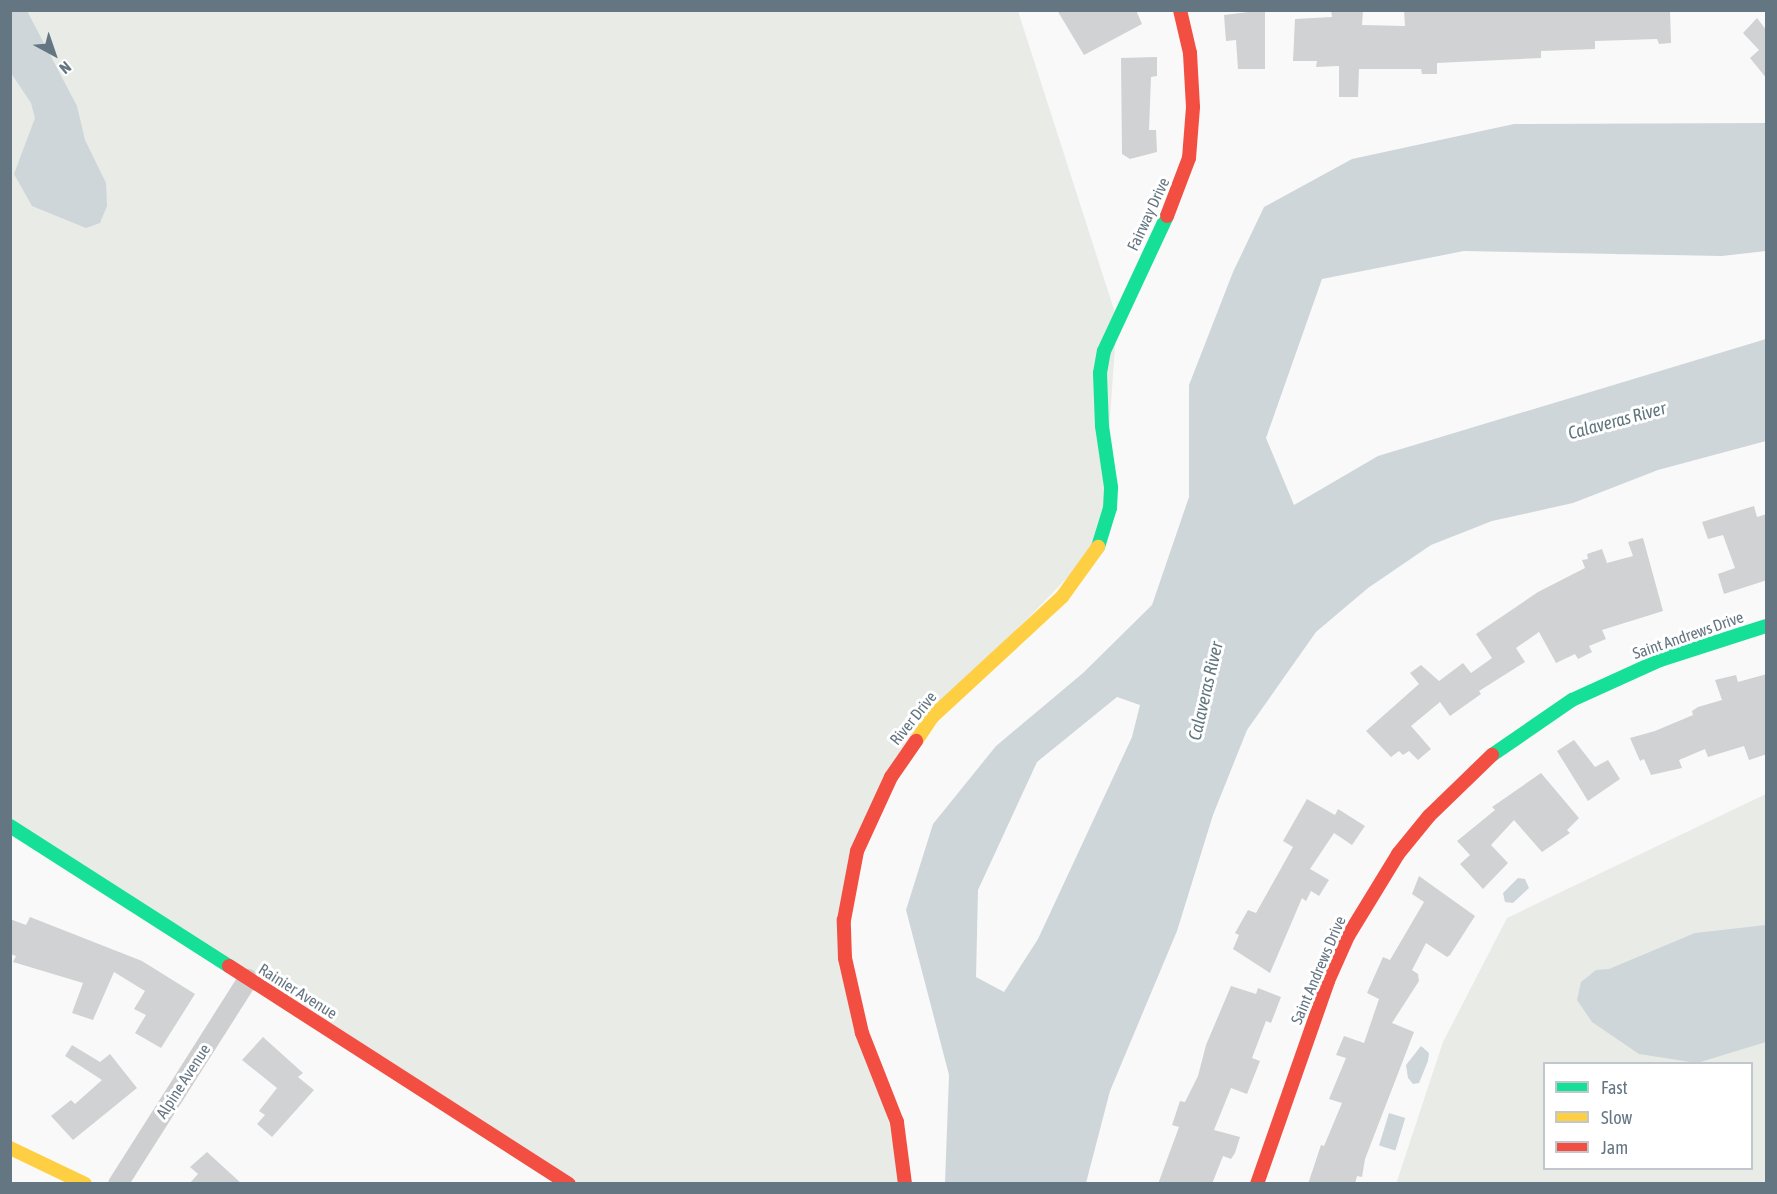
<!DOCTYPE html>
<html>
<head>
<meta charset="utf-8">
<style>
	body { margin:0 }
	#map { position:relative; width:1777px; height:1194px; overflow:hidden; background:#f9f9f9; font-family:"Asap Condensed",sans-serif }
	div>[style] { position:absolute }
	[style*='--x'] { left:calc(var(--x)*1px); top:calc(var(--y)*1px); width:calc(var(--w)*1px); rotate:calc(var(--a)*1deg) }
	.green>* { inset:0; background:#e8ebe6 }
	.water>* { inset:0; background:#ced6d9; transform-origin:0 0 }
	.building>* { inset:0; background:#d0d2d3 }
	.street>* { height:20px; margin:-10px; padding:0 10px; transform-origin:10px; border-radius:10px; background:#cecfd0 }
	.fast>* { height:14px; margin:-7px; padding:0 7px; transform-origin:7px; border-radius:7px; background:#16e098 }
	.slow>* { height:14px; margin:-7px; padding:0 7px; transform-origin:7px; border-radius:7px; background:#ffcf43 }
	.jam>* { height:14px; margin:-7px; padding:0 7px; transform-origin:7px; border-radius:7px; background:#f24e42 }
	span { translate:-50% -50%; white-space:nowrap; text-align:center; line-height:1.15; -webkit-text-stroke:6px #fff; paint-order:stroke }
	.street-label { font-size:16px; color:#657683 }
	.water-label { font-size:18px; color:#60757c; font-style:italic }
	.frame { position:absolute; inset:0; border:12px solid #657683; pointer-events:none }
	.legend { position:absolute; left:1543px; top:1062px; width:210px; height:108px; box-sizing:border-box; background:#fff; border:2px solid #c1c8cd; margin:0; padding:8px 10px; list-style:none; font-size:18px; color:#657683 }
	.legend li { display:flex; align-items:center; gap:12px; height:30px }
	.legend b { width:30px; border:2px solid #c1c8cd }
	.north { position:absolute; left:24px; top:24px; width:60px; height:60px; -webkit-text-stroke:4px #fff; paint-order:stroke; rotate:140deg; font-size:16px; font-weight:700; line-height:24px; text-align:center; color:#657683 }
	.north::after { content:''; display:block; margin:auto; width:21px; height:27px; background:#657683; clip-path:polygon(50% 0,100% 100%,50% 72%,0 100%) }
</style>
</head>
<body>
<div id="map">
	<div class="green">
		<i style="clip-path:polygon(10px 11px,1018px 11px,1117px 319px,1101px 543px,932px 717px,857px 851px,845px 958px,905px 1183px,569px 1183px,11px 825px)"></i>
		<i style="clip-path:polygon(evenodd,1766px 794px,1766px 1183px,1396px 1184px,1443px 1042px,1507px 918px,1766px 794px,1544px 1064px,1752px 1064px,1752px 1168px,1544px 1168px,1544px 1064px)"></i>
	</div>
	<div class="water">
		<i style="clip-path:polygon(10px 11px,27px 11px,77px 106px,85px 140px,106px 183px,107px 206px,100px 223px,86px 228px,32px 206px,14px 174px,35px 118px,31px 103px,11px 73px)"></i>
		<i style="clip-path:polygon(evenodd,1766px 123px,1766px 251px,1722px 256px,1464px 251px,1322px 279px,1266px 438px,1294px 505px,1378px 456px,1766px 339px,1766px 441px,1658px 470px,1573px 503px,1492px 521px,1431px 545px,1368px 588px,1316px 632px,1247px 730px,1213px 815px,1177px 931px,1110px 1091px,1086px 1183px,945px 1183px,949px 1075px,906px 910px,933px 824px,996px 746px,1083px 673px,1152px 605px,1189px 497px,1189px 385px,1233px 272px,1264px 207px,1352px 159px,1514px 124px,1766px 123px,1117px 697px,1140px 705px,1132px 737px,1038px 939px,1004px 992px,976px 977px,978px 890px,1037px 762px,1117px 697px)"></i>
		<i style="clip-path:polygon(1518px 878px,1525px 879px,1529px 888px,1513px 903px,1505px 902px,1503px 893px)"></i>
		<i style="clip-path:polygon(1766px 925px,1766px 1042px,1697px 1063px,1639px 1054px,1592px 1022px,1577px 1000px,1581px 982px,1596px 970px,1609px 969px,1695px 933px)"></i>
		<i style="clip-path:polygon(1421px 1046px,1429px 1053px,1428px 1061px,1419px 1083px,1413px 1084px,1408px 1078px,1406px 1065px)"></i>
		<i style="left:1389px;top:1113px;width:17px;height:34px;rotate:17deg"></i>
	</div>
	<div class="building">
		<i style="clip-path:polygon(1057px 10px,1136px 10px,1142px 24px,1084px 55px)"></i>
		<i style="clip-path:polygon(1265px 10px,1265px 69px,1238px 69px,1236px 40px,1226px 41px,1224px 15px)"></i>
		<i style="clip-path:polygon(1331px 10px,1363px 10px,1362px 25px,1405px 26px,1404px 10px,1670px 10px,1671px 43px,1659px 44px,1657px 39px,1595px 41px,1595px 49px,1541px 51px,1541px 58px,1437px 63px,1437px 74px,1422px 74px,1421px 69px,1359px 69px,1358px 97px,1339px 97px,1339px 66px,1316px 67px,1317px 61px,1293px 61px,1295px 19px,1332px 17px)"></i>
		<i style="clip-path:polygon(1757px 18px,1767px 31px,1767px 79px,1750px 58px,1759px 50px,1743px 33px)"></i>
		<i style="clip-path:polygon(1157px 57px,1157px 76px,1151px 77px,1149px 130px,1156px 130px,1157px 152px,1130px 159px,1122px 154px,1121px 58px)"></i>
		<i style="clip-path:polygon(1754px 506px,1757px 517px,1767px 514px,1767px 580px,1724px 594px,1718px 574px,1735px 568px,1723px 535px,1708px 539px,1702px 522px)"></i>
		<i style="clip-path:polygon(1643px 538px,1663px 611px,1602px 630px,1606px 639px,1589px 646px,1592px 652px,1578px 659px,1575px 654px,1556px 663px,1539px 632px,1516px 648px,1525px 662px,1479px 691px,1481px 694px,1450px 716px,1440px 702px,1411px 726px,1431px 749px,1418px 760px,1409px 751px,1403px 755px,1399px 751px,1391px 757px,1366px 731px,1419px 684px,1410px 673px,1421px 665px,1439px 681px,1463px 663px,1471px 673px,1492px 658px,1476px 634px,1538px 592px,1585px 568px,1582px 560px,1588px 559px,1587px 554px,1602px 549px,1607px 563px,1633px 556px,1628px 542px)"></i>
		<i style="clip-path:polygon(1767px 674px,1767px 754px,1749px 760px,1744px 746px,1708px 757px,1705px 749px,1679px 760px,1682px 768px,1651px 775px,1644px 759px,1640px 761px,1630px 738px,1655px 731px,1693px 715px,1692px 711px,1698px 707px,1722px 700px,1715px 680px,1736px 675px,1738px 682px)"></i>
		<i style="clip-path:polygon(1574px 740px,1595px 767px,1608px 760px,1620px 779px,1588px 801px,1557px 751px)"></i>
		<i style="clip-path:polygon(1541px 773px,1579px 818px,1567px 830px,1570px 833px,1542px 852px,1514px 820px,1491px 845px,1508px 863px,1483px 889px,1460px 864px,1470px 855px,1457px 841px,1495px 810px,1492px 807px)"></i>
		<i style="clip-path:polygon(1307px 799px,1335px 815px,1338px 809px,1365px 826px,1352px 845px,1334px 833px,1310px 869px,1329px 880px,1319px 896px,1311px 891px,1306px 901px,1302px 898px,1270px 973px,1233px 949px,1239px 935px,1235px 933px,1248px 910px,1256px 913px,1293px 847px,1283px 841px)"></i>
		<i style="clip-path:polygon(1419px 876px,1475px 916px,1450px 955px,1447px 957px,1426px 943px,1412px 970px,1418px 974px,1419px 981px,1392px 1023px,1414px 1032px,1365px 1159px,1362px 1177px,1357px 1176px,1355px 1184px,1308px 1184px,1321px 1145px,1324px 1146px,1342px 1103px,1329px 1099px,1346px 1058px,1336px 1055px,1344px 1036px,1364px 1043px,1379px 999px,1367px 993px,1383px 957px,1390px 960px,1424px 902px,1412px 894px)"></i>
		<i style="clip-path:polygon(30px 917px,142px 961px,195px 994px,161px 1048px,135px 1033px,146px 1015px,134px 1009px,145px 991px,114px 972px,93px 1020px,72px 1013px,83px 983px,13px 962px,16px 956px,10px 954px,10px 919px,26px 925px)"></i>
		<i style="clip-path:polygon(1231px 986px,1256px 994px,1258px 988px,1281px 997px,1271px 1023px,1266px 1021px,1252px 1058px,1260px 1061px,1247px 1094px,1231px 1088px,1214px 1130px,1240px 1137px,1235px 1153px,1231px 1159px,1223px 1156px,1212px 1184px,1158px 1184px,1179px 1127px,1172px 1125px,1180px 1101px,1185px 1102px,1198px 1076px,1206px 1045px)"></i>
		<i style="clip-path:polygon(263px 1037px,303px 1073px,298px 1077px,314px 1090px,272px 1137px,257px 1124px,265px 1115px,259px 1111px,277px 1088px,242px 1060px)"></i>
		<i style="clip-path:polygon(72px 1045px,100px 1062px,110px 1054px,137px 1088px,73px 1140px,51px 1116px,71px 1100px,75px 1104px,102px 1080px,65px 1056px)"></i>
		<i style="clip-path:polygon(207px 1152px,242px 1184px,189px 1184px,198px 1174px,190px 1167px)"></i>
	</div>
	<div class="street">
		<i style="--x:118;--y:1184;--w:243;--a:-57.6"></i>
	</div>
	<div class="fast">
		<i style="--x:1098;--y:547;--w:41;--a:-72.9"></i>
		<i style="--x:1110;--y:508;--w:21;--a:-87"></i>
		<i style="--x:1111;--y:487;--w:62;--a:-98.4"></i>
		<i style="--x:1102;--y:426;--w:53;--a:-92.2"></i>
		<i style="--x:1100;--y:373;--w:22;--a:-80"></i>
		<i style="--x:1104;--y:351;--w:149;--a:-65"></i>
		<i style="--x:1492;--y:755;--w:97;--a:-34.5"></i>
		<i style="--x:1572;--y:700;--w:97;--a:-24.4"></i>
		<i style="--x:1660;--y:660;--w:111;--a:-17.8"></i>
		<i style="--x:10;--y:826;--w:260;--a:32.6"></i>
	</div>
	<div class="slow">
		<i style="--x:916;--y:741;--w:29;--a:-56"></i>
		<i style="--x:932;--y:717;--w:177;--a:-42.7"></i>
		<i style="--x:1062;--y:597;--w:62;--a:-54.2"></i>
		<i style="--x:10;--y:1148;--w:83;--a:25.6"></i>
	</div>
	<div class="jam">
		<i style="--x:1167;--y:216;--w:62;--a:-69.2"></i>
		<i style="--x:1189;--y:158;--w:51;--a:-85.5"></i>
		<i style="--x:1193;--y:107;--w:54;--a:-93.2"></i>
		<i style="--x:1190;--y:53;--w:44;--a:-103.1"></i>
		<i style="--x:229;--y:966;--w:404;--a:32.7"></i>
		<i style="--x:905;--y:1184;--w:63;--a:-97.4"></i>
		<i style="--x:897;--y:1122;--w:96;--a:-111.5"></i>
		<i style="--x:862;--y:1033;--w:77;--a:-102.8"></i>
		<i style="--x:845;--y:958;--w:38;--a:-92"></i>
		<i style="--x:844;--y:920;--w:70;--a:-79.3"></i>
		<i style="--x:857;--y:851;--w:81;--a:-65.3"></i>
		<i style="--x:891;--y:777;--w:44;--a:-55.2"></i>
		<i style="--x:1257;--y:1184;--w:215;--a:-70.7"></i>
		<i style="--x:1328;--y:981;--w:49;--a:-66"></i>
		<i style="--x:1348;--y:936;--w:96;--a:-58.6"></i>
		<i style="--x:1398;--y:854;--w:49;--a:-50.8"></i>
		<i style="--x:1429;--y:816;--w:88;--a:-44.1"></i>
	</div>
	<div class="street-label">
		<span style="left:1148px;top:214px;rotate:-65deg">Fairway Drive</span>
		<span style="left:1688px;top:635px;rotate:-19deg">Saint Andrews Drive</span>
		<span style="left:913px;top:718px;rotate:-51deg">River Drive</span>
		<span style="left:1318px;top:970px;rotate:-67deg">Saint Andrews Drive</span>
		<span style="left:298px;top:991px;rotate:32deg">Rainier Avenue</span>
		<span style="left:183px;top:1081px;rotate:-57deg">Alpine Avenue</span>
	</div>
	<div class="water-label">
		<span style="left:1617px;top:421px;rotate:-15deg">Calaveras River</span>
		<span style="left:1206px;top:691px;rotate:-77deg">Calaveras River</span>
	</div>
	<div class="frame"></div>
	<ul class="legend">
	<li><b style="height:8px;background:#16e098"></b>Fast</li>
	<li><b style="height:8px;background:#ffcf43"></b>Slow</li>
	<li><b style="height:8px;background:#f24e42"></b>Jam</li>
	</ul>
	<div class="north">N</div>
</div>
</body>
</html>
